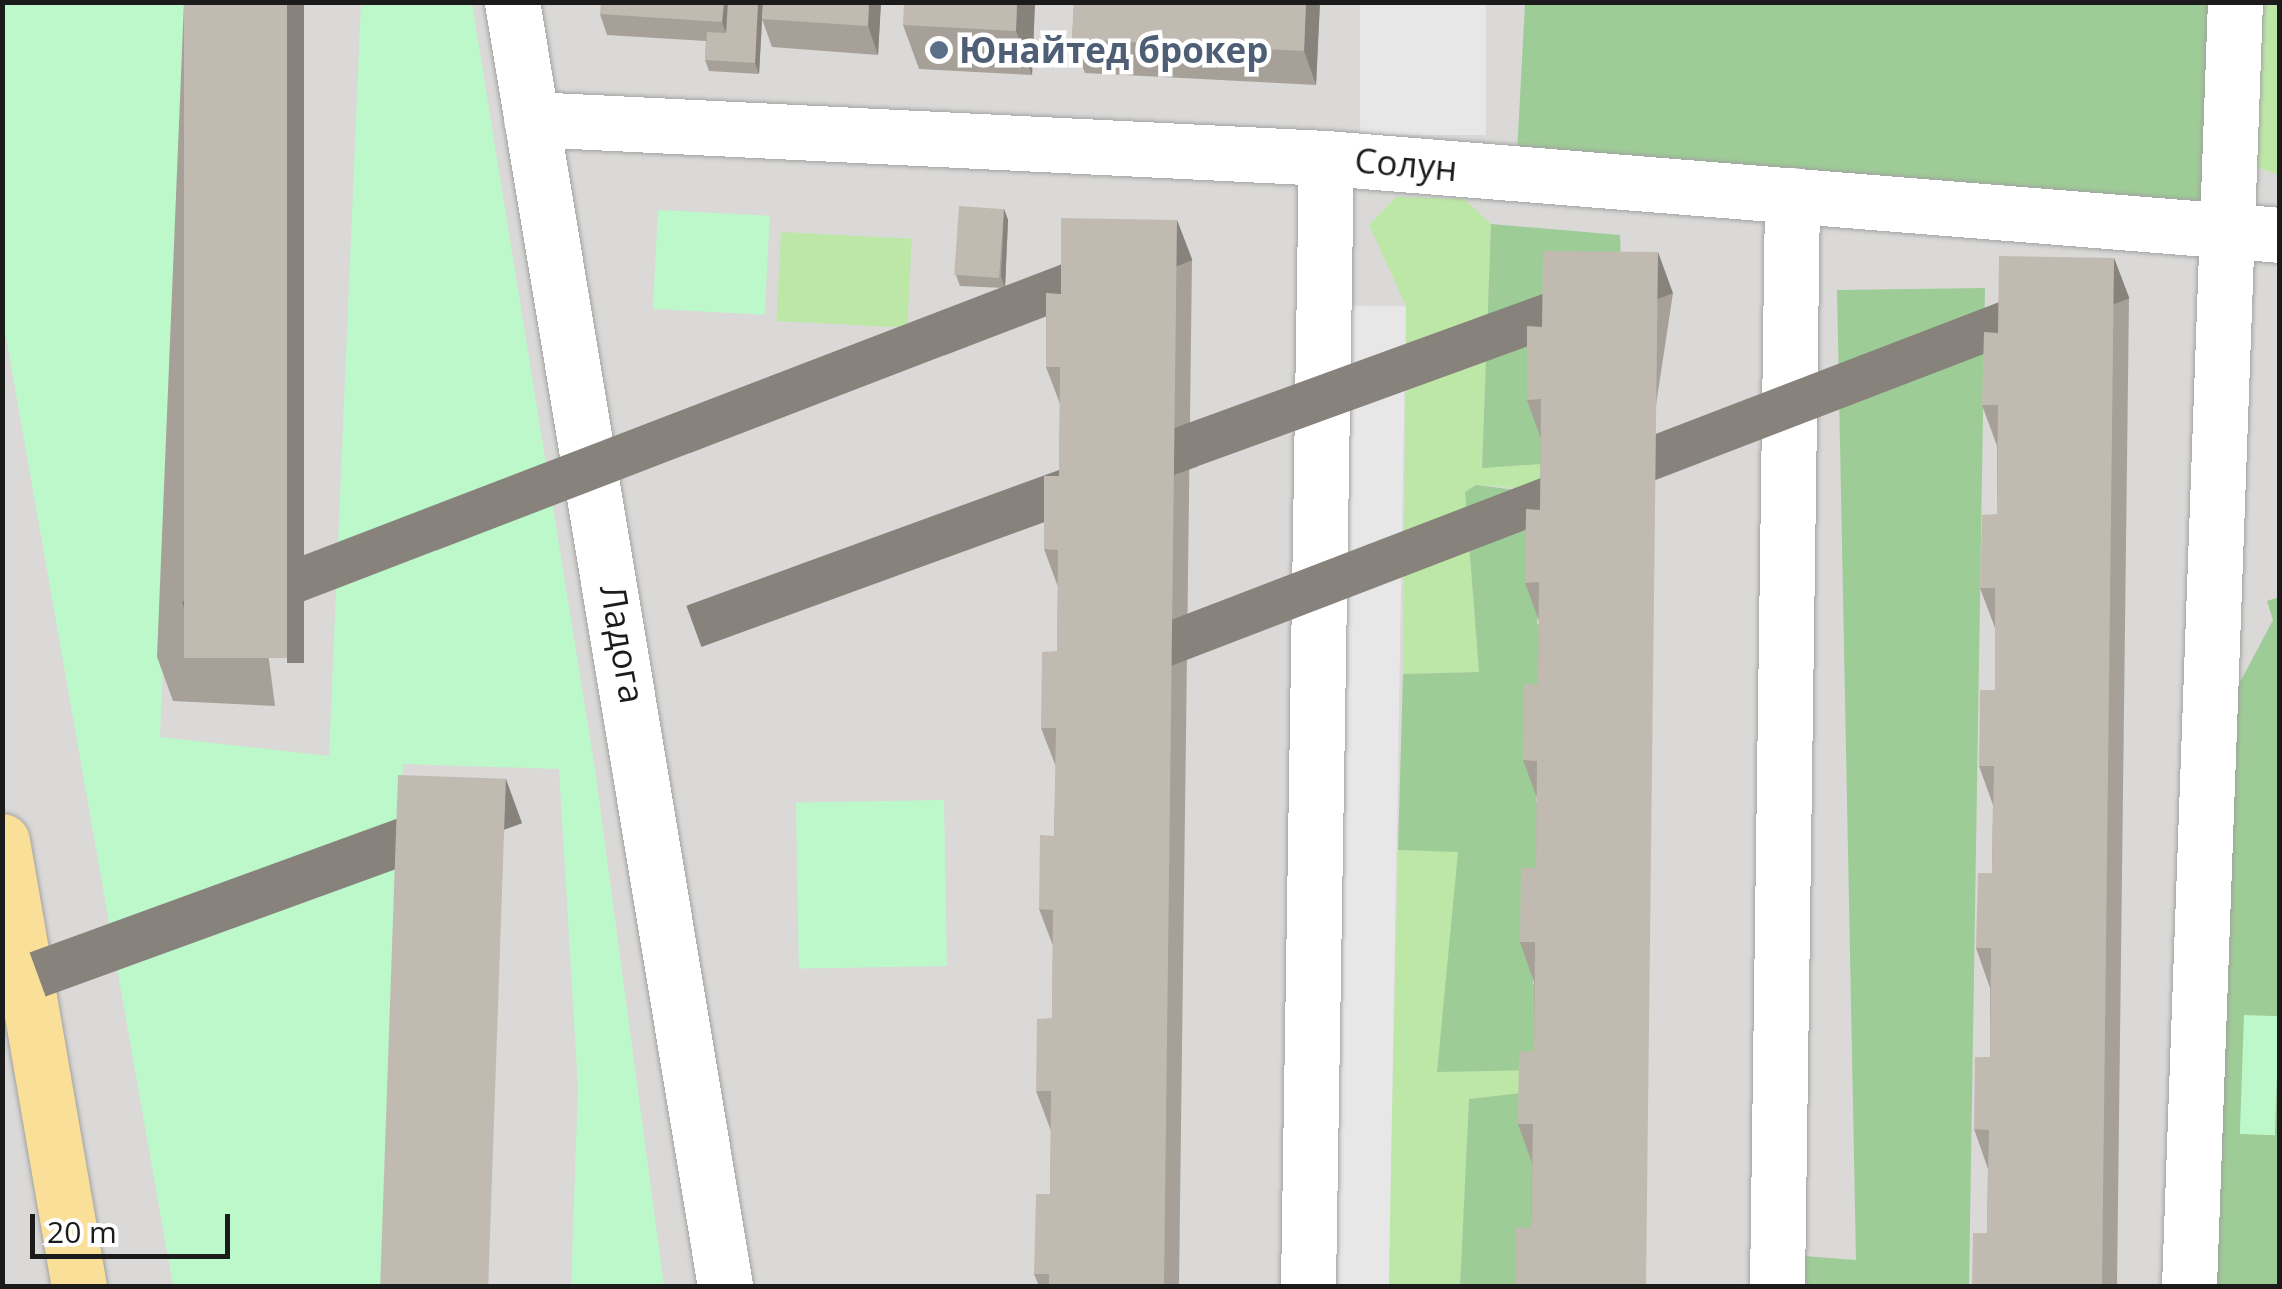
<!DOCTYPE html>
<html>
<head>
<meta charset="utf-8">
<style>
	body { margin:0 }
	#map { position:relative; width:2282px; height:1289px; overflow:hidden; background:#edebe1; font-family:"Open Sans",sans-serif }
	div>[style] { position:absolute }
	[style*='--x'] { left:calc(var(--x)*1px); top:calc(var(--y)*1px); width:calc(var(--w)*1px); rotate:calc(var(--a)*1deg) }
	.residential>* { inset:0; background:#dad9d8; transform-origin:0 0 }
	.grass>* { inset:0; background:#bde7a7; transform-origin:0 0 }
	.forest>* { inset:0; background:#9ecc96 }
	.park>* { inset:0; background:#bdf8cb; transform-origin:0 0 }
	.parking>* { inset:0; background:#e7e7e7; transform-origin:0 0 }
	.roads { filter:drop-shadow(0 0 2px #a2a2a2) drop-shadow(0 0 2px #a2a2a2) }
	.minor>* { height:55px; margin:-27.5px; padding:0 27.5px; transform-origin:27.5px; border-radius:27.5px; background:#fff }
	.major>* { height:55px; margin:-27.5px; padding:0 27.5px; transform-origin:27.5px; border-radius:27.5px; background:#fadf99 }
	.wall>* { inset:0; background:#a6a098 }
	.shaded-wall>* { inset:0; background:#87827c; transform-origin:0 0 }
	.building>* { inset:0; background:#c1bab1; transform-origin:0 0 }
	.dots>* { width:28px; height:28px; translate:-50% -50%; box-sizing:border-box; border:5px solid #fff; border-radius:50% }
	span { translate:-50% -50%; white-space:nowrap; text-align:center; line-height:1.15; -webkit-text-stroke:9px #fff; paint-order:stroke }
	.service-label { font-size:35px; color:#4e5e75; font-weight:700 }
	.left { translate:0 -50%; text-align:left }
	.street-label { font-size:35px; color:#1b1b1b }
	.frame { position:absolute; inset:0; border:5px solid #1b1b1b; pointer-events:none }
	.scale { position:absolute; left:30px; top:1214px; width:200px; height:45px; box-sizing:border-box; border:5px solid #1b1b1b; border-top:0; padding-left:12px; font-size:30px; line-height:35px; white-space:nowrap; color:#1b1b1b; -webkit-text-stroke:8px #fff; paint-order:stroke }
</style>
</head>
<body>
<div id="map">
	<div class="residential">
		<i style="left:2px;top:3px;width:2277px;height:1298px"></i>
	</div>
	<div class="grass">
		<i style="clip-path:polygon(2244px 3px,2279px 3px,2279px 175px,2248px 164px)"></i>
		<i style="clip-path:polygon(1396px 197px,1464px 199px,1491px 224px,1482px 467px,1541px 464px,1553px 491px,1477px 485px,1465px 492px,1479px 672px,1403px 674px,1406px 306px,1369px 225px)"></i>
		<i style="left:781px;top:232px;width:131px;height:89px;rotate:3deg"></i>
		<i style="clip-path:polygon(1398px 850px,1459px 851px,1437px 1071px,1532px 1070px,1531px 1092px,1469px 1099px,1460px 1286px,1388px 1286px)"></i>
	</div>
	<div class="forest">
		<i style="clip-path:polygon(1525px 3px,2215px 3px,2208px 212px,1517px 154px)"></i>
		<i style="clip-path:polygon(1491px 224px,1620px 235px,1622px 289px,1542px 464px,1482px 468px)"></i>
		<i style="clip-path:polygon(1985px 288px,1969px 1286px,1790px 1286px,1790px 1255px,1856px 1260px,1837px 290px)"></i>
		<i style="clip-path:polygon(1476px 485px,1539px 493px,1545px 529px,1537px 624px,1552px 624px,1536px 802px,1550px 803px,1533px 984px,1547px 985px,1532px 1070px,1437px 1072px,1458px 852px,1398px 850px,1403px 674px,1479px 672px,1465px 492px)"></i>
		<i style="clip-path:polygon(2279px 597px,2279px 1286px,2191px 1286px,2230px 701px,2273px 620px,2267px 601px)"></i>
		<i style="clip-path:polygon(1531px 1092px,1537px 1172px,1528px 1286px,1460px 1286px,1469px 1099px)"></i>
	</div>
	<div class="park">
		<i style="clip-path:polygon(2px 3px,190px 3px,160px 737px,329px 756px,361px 3px,472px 3px,595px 769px,664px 1286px,571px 1286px,578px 1088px,559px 769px,403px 764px,386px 1286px,173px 1286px,3px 320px)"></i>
		<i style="left:658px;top:210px;width:112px;height:99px;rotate:3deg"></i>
		<i style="left:944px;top:800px;width:166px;height:148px;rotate:89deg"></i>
		<i style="left:2244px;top:1015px;width:35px;height:119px;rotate:2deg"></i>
	</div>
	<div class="parking">
		<i style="left:1360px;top:3px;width:126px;height:132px"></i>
		<i style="left:1323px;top:305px;width:83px;height:981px;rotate:1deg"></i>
	</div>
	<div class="roads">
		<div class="minor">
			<i style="--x:512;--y:2;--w:1302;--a:80.58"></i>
			<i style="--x:531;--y:119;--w:796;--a:2.81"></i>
			<i style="--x:1326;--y:158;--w:957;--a:4.61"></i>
			<i style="--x:1308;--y:1286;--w:1128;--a:-89.09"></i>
			<i style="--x:1777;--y:1286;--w:1091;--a:-89.21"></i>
			<i style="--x:2189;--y:1286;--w:1285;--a:-87.95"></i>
		</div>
		<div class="major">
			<i style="--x:2;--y:841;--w:452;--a:80.2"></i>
		</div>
	</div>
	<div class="wall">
		<i style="clip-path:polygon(184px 2px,275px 706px,173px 701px,157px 657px)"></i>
		<i style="clip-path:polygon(763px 2px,759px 74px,709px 71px,705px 60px,706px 41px,607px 35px,600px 14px)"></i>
		<i style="clip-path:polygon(881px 2px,878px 55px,772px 47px,762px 19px)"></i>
		<i style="clip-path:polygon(1035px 2px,1032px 75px,919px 69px,903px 25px)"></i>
		<i style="clip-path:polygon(1074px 2px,1320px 2px,1316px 85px,1085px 73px,1072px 39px)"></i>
		<i style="clip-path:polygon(1004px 209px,1008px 220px,1005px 288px,960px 286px,956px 275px)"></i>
		<i style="clip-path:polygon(1177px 220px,1192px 260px,1179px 1286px,1039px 1286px,1034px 1274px,1050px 1194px,1051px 1131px,1036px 1091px,1052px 1018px,1053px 946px,1039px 909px,1054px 836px,1056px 767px,1041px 728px,1057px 651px,1058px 587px,1044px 549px,1059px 476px,1060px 404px,1046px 367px,1061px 294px)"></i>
		<i style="clip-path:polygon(2114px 258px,2129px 298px,2117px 1286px,1972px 1286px,1987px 1233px,1988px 1169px,1974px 1129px,1990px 1057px,1990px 988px,1976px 948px,1992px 873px,1993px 805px,1979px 766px,1995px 690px,1995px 628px,1980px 588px,1997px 514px,1997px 446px,1982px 405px,1998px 333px)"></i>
		<i style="clip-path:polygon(1673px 293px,1531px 1228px,1532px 1163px,1518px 1124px,1534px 1052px,1534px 982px,1520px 942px,1536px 868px,1537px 798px,1523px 760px,1538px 685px,1539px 621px,1525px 583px,1540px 510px,1541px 439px,1527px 400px,1542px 327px)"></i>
	</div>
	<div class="shaded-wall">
		<i style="left:287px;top:2px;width:17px;height:661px"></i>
		<i style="clip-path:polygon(724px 2px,732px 2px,730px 43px,722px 22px)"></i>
		<i style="clip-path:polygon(758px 2px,763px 2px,759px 74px,755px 63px)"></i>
		<i style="clip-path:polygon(869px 2px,881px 2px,878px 55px,868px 26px)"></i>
		<i style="clip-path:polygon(1017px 2px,1035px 2px,1032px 75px,1016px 31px)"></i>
		<i style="clip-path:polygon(1306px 2px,1320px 2px,1316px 85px,1304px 51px)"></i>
		<i style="clip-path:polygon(1004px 209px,1008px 220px,1005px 288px,1001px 277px)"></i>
		<i style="left:1177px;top:220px;width:43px;height:1066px;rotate:69deg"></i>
		<i style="left:1658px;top:252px;width:44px;height:1034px;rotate:70deg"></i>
		<i style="left:2114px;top:258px;width:43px;height:1028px;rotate:69deg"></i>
		<i style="left:506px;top:779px;width:47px;height:507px;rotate:70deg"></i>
	</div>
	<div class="building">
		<i style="left:184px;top:2px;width:103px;height:656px"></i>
		<i style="clip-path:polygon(601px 2px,724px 2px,722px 22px,600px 14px)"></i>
		<i style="clip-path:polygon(728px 2px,758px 2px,755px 63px,705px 60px,707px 32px,726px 33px)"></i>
		<i style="clip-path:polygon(763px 2px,869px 2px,868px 26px,762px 19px)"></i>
		<i style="clip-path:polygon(904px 2px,1017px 2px,1016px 31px,903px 25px)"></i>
		<i style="clip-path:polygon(1074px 2px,1306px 2px,1304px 51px,1072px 39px)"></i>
		<i style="left:959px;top:206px;width:45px;height:69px;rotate:4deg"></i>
		<i style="clip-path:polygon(1061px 218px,1177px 220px,1164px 1286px,1049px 1286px,1049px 1274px,1034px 1274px,1036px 1194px,1050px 1194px,1051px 1091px,1036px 1091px,1037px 1019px,1052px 1018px,1053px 910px,1039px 909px,1040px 835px,1054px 836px,1056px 728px,1041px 728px,1042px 652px,1057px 651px,1058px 550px,1044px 549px,1044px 476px,1059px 476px,1060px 367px,1046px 367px,1046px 293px,1061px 294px)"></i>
		<i style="clip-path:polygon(1543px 251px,1658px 252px,1646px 1286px,1516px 1286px,1516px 1227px,1531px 1228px,1533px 1124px,1518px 1124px,1519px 1051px,1534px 1052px,1535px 942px,1520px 942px,1521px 868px,1536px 868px,1537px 761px,1523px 760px,1524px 684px,1538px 685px,1539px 582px,1525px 583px,1526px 509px,1540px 510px,1541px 399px,1527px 400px,1527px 326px,1542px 327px)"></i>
		<i style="clip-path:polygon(1999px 256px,2114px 258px,2102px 1286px,1972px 1286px,1973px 1233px,1987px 1233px,1989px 1130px,1974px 1129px,1975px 1057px,1990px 1057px,1991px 948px,1976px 948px,1978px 873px,1992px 873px,1994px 766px,1979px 766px,1980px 690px,1995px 690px,1995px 588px,1980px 588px,1982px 515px,1997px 514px,1998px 405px,1982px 405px,1984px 332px,1998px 333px)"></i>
		<i style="left:398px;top:775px;width:108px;height:511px;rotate:2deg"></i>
	</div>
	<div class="dots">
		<i style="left:939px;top:50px;background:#5c6f8a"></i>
	</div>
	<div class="service-label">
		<span class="left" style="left:959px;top:50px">Юнайтед брокер</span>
	</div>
	<div class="street-label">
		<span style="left:1406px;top:164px;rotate:5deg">Солун</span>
		<span style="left:623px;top:644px;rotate:80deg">Ладога</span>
	</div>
	<div class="frame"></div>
	<div class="scale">20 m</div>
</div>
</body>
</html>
